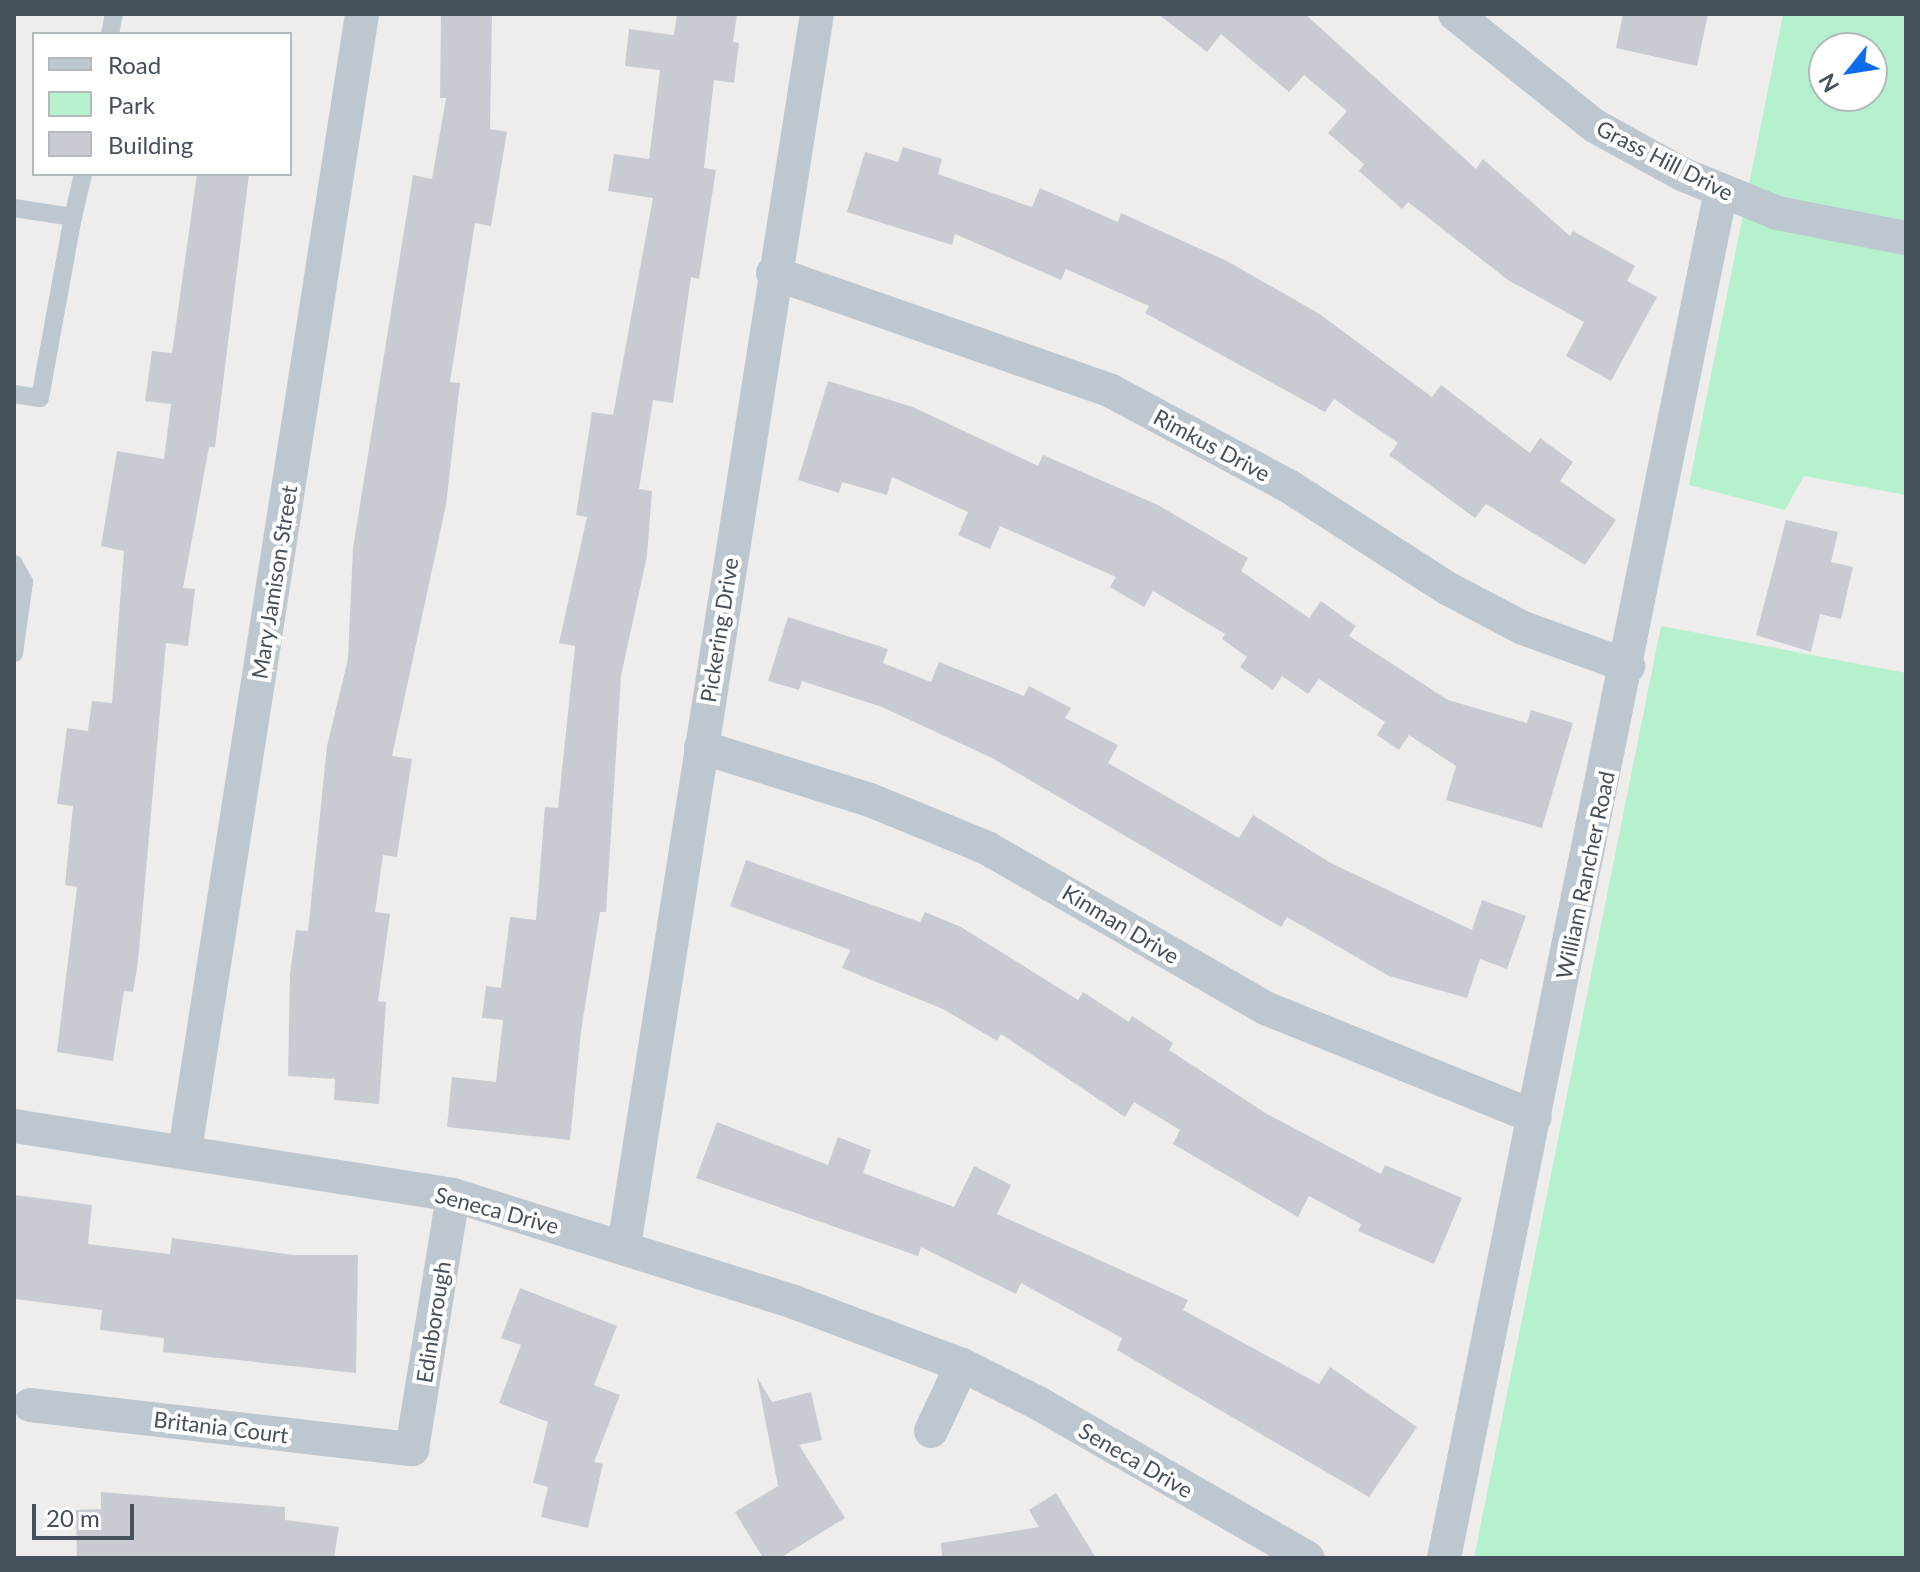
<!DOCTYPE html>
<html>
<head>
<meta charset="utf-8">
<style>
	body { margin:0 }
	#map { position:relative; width:1920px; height:1572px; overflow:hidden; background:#efecec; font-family:Lato,sans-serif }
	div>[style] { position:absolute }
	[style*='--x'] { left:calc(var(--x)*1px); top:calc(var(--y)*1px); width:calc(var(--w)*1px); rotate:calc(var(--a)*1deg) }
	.green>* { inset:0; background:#b6f1cd }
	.building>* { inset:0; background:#c9cbd2 }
	.lane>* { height:18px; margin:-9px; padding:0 9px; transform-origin:9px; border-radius:9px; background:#bcc7d0 }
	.street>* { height:34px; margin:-17px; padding:0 17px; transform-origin:17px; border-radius:17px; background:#bcc7d0 }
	span { translate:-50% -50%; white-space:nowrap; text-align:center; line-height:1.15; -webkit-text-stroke:8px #fff; paint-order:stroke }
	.street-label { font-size:22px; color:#44505b }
	.frame { position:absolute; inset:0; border:16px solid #44505b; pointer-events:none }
	.legend { position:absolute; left:32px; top:32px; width:260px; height:144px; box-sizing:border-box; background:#fff; border:2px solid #b4b9bd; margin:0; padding:10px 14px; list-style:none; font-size:24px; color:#44505b }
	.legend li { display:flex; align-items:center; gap:16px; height:40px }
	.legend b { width:40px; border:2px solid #b4b9bd }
	.north { position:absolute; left:1808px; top:32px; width:80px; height:80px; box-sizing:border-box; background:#fff; border:2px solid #b4b9bd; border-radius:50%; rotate:240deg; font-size:22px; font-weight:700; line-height:32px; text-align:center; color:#44505b }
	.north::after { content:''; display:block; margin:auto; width:28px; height:36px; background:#0c6ce9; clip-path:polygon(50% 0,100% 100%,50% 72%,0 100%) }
	.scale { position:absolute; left:32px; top:1504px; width:102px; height:36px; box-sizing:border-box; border:4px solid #44505b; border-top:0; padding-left:10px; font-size:24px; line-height:28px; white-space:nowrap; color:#44505b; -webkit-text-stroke:6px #fff; paint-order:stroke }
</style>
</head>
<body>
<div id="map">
	<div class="green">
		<i style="clip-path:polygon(evenodd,1783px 14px,1906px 14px,1906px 495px,1804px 476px,1785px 510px,1689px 485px,1783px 14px,1824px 48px,1872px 48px,1872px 96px,1824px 96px,1824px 48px)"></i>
		<i style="clip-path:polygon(1661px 626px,1906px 673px,1906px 1558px,1474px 1558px)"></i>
	</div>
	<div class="building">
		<i style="clip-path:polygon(441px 14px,492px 14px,490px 129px,507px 132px,491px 226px,475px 223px,450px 382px,460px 383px,446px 505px,392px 756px,412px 759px,397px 857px,383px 855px,375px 912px,390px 914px,378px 1001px,386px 1002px,379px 1104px,334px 1100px,335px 1079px,288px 1076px,290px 973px,296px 930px,308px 931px,327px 746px,348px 659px,353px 548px,413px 175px,432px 179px,446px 98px,440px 98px)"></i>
		<i style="clip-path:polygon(677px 14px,737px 14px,733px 42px,739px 43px,734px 83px,714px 80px,704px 168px,716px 170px,699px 279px,691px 277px,673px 403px,653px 400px,639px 489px,652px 491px,647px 556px,621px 676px,606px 912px,600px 912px,581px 1031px,570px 1140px,447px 1127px,452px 1077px,496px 1082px,503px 1020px,482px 1018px,486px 986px,501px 988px,510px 917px,536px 920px,545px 807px,558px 808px,575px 646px,559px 643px,587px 517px,576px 515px,592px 412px,613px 415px,653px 198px,608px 191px,614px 154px,649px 159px,660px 70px,625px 66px,629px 29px,674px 35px)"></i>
		<i style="clip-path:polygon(1158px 14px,1305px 14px,1476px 169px,1483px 159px,1570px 236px,1573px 231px,1635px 266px,1627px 281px,1657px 297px,1611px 381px,1566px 356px,1584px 322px,1508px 280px,1408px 202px,1402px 209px,1359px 171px,1364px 164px,1328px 133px,1347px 111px,1304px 75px,1289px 92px,1221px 34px,1207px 52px)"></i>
		<i style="clip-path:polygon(1623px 14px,1708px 14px,1697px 66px,1616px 48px)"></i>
		<i style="clip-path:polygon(903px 147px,942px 159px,938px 174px,1032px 207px,1040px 188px,1118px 222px,1121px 213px,1227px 261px,1318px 313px,1432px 397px,1441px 385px,1530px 453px,1540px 438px,1573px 462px,1560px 481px,1616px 520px,1585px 565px,1486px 504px,1475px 518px,1389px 455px,1398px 443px,1334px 399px,1325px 412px,1145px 313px,1149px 306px,1066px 269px,1061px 280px,955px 234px,952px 245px,847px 212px,865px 152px,898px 162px)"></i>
		<i style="clip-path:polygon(197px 174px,249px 174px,215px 447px,209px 447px,183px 588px,195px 589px,188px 646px,166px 643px,138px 962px,133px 992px,124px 991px,113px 1061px,57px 1052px,77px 887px,65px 885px,73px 806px,57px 804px,67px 728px,88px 731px,92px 701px,112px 703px,124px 551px,101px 546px,117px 451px,164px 459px,171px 404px,145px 401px,152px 351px,172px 353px)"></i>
		<i style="clip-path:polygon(828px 381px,913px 407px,1038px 466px,1043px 455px,1158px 505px,1248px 558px,1241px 571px,1309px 618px,1321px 601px,1356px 626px,1349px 636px,1448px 700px,1527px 723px,1531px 710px,1573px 723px,1542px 828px,1446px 800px,1456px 766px,1409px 735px,1399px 750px,1377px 735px,1385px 722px,1319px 679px,1308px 694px,1282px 676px,1273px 690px,1240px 667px,1247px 657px,1222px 639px,1225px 634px,1153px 591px,1144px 607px,1110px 587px,1116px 577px,1000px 526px,990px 549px,958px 535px,968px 512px,892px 477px,887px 495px,842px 482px,839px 493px,798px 480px)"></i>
		<i style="clip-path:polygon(1786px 520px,1838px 532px,1831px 562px,1853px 567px,1841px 619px,1820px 614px,1811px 652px,1756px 635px)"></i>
		<i style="clip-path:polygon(788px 617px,888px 649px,883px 663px,931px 682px,939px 662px,1024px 696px,1029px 686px,1071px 708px,1065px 718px,1118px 745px,1108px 763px,1239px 838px,1253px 815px,1331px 863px,1472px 930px,1482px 900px,1526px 916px,1507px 969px,1480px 959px,1467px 998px,1389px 976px,1287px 917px,1281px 927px,992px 758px,882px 707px,802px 681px,799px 690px,768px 681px)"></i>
		<i style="clip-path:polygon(746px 860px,920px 922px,925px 912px,961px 927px,1078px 1000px,1083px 992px,1129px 1022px,1132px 1016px,1173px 1043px,1169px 1050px,1267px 1114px,1381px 1174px,1385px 1165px,1462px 1198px,1434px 1264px,1358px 1231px,1361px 1224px,1309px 1196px,1298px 1217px,1173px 1144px,1180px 1130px,1134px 1102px,1125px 1117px,1001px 1034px,997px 1041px,943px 1009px,842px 968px,850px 950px,730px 906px)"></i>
		<i style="clip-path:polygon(717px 1122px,828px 1165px,838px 1137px,871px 1150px,863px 1173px,954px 1207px,974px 1166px,1011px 1185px,997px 1214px,1188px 1300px,1183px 1310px,1319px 1384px,1330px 1367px,1417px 1427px,1369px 1497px,1117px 1350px,1122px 1338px,1021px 1283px,1016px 1294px,921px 1247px,918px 1256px,696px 1178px)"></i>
		<i style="clip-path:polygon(14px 1195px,92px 1205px,88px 1244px,170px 1254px,172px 1238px,293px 1255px,358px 1255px,356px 1373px,163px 1352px,164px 1338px,100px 1330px,102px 1310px,14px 1299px)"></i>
		<i style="clip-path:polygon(520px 1288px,617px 1326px,594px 1385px,620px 1395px,594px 1462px,603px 1464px,588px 1528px,541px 1517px,548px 1487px,533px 1483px,548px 1422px,499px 1403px,521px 1345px,501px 1338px)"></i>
		<i style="clip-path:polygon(757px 1377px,772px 1402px,811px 1392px,822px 1440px,799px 1445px,845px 1518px,780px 1558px,763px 1558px,735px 1512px,778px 1486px)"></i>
		<i style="clip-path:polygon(101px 1492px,285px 1507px,285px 1520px,339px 1527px,334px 1558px,77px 1558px,76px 1510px,101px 1509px)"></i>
		<i style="clip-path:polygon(1056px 1493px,1096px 1558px,942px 1558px,941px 1543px,1039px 1527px,1029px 1510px)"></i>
	</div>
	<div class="lane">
		<i style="--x:110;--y:34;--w:20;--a:-79"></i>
		<i style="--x:14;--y:208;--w:60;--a:8.7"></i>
		<i style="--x:73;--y:217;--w:44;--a:-76.9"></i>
		<i style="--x:14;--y:394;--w:26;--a:9"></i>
		<i style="--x:40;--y:398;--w:184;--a:-79.7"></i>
		<i style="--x:14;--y:564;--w:21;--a:61"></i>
		<i style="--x:24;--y:582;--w:72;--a:98"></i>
	</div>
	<div class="street">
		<i style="--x:1455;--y:14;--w:179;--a:38.7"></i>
		<i style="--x:1595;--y:126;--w:99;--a:28.9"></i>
		<i style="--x:1682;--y:174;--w:103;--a:22.3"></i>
		<i style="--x:1777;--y:213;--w:131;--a:11"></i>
		<i style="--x:773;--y:273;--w:358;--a:19.2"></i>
		<i style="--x:1111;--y:391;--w:203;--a:28.2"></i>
		<i style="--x:1290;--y:487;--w:187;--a:32.8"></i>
		<i style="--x:1447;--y:588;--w:86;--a:27.8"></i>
		<i style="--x:1523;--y:628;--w:112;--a:19.9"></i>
		<i style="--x:701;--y:747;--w:177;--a:17.4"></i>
		<i style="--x:870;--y:800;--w:126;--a:22.3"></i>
		<i style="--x:987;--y:848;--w:321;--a:29.9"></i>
		<i style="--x:1265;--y:1008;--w:291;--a:22"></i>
		<i style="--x:14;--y:1126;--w:444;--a:8.9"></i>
		<i style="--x:453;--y:1195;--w:357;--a:17.4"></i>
		<i style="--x:794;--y:1302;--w:179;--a:20.6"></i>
		<i style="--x:962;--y:1365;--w:85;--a:26.6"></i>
		<i style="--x:1038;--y:1403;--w:311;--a:29.9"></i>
		<i style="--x:185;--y:1150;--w:1150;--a:-81.14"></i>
		<i style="--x:624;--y:1246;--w:1247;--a:-81.1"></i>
		<i style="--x:30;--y:1405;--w:385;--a:6.6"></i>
		<i style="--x:412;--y:1449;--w:257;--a:-80.8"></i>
		<i style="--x:931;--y:1431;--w:73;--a:-64.8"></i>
		<i style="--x:1444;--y:1558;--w:1395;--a:-78.55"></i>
	</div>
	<div class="street-label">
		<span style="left:1665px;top:160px;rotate:27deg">Grass Hill Drive</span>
		<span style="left:1212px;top:445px;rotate:28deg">Rimkus Drive</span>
		<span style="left:274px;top:582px;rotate:-81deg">Mary Jamison Street</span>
		<span style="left:719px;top:630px;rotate:-81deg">Pickering Drive</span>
		<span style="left:1585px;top:875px;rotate:-78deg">William Rancher Road</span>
		<span style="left:1121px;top:924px;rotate:31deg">Kinman Drive</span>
		<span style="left:497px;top:1210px;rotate:15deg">Seneca Drive</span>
		<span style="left:433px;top:1322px;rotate:-81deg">Edinborough</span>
		<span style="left:221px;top:1427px;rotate:7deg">Britania Court</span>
		<span style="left:1136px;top:1460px;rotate:30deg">Seneca Drive</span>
	</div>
	<div class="frame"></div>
	<ul class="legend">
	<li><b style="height:10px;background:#bcc7d0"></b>Road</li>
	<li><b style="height:22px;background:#b6f1cd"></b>Park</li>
	<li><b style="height:22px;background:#c9cbd2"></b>Building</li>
	</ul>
	<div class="north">N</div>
	<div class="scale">20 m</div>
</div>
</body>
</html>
